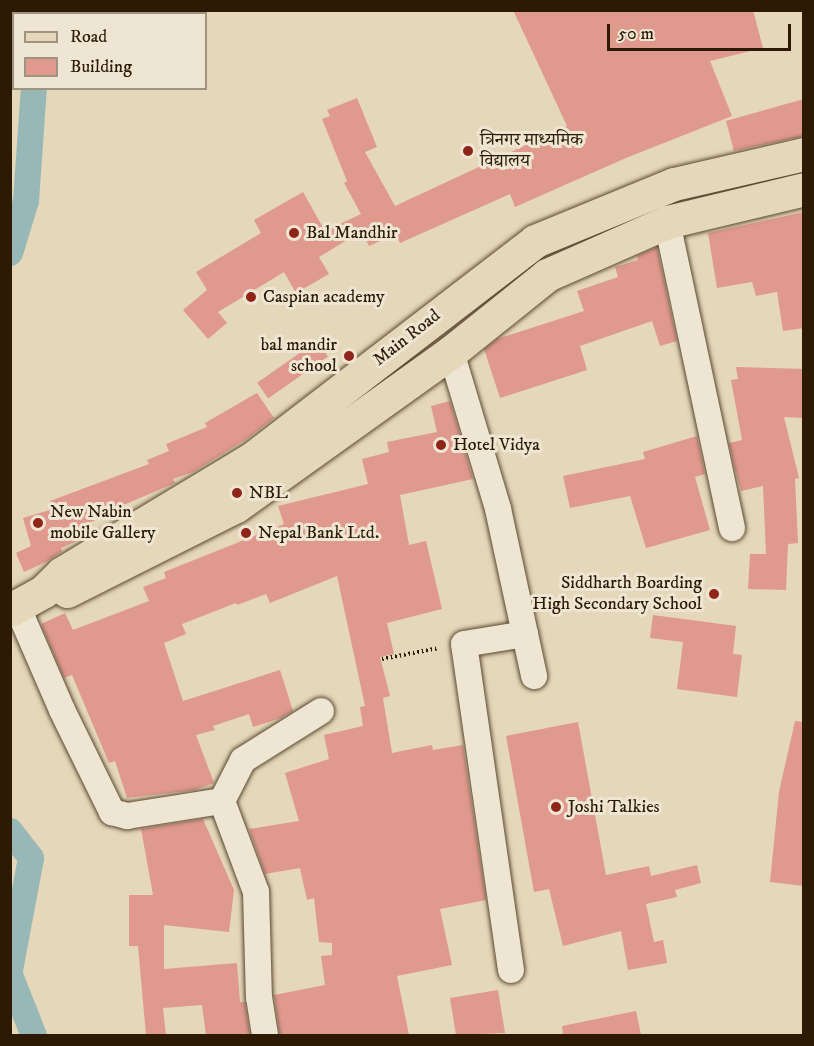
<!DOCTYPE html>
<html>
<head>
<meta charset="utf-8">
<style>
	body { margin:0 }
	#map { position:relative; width:814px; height:1046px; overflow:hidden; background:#e5d7b9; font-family:"IM FELL DW Pica","Noto Serif Devanagari",serif }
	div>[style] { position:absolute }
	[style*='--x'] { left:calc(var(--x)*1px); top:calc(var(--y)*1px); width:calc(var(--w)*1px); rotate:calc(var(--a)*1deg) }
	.canal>* { height:26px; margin:-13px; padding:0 13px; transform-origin:13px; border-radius:13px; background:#98b8b7 }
	.building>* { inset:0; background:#e0998d; transform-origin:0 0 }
	.path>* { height:4px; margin-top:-2px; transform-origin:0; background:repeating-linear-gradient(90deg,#2c1a04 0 1.5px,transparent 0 4.5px) }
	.roads { filter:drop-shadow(0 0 2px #5a4931) drop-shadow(0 0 2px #5a4931) }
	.street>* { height:26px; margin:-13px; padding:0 13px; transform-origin:13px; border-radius:13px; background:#eee5d2 }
	.primary>* { height:33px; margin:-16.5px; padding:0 16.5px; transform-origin:16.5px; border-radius:16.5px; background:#e5d7b9 }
	.dots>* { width:16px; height:16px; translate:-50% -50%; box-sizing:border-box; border:3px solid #eee5d2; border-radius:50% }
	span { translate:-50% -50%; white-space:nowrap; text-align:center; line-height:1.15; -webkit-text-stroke:6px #eee5d2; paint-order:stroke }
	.poi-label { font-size:18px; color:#2c1a04 }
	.left { translate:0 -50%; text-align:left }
	.right { translate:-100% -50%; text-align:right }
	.street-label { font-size:18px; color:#2c1a04 }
	.frame { position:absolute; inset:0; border:12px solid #2c1a04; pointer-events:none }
	.legend { position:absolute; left:12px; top:12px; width:195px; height:78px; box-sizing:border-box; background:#eee5d2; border:2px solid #a09480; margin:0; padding:8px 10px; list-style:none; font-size:18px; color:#2c1a04 }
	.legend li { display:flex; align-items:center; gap:12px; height:30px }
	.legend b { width:30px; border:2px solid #a09480 }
	.scale { position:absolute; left:607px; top:24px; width:184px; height:27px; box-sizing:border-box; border:3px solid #2c1a04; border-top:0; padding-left:8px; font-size:18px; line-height:21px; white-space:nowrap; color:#2c1a04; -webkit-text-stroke:4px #eee5d2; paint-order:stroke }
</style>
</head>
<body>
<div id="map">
	<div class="canal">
		<i style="--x:17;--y:10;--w:4;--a:63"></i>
		<i style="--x:10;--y:253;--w:54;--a:-72.9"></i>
		<i style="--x:26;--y:201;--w:113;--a:-86"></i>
		<i style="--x:10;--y:831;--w:34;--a:52"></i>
		<i style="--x:31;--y:858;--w:114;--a:100.6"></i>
		<i style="--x:10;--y:975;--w:66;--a:68.5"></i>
	</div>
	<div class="building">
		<i style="clip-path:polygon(513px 10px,753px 10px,763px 48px,710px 61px,732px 116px,626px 158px,515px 207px,510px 194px,400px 243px,396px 234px,369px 246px,362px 231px,319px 257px,329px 274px,296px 293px,284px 272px,218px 312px,227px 323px,208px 339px,183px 310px,207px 290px,196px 272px,261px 233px,254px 220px,303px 192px,325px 231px,361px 214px,344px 183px,347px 181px,322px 119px,330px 116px,327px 110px,357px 98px,377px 147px,365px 152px,395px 206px,567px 126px)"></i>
		<i style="clip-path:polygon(804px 99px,804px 136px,734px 151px,726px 121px)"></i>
		<i style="clip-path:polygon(804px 212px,804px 328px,783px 331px,777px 292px,756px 296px,752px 282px,717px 288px,708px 233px)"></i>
		<i style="clip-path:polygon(657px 247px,677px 341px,660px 346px,652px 321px,580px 346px,587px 370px,500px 398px,484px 349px,497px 339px,584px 311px,577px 291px,618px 277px,615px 267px,638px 260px,637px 256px)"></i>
		<i style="left:317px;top:341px;width:19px;height:73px;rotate:55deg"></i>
		<i style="clip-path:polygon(736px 367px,804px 369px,804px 418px,784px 417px,799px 478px,795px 479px,798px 543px,788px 544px,786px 590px,748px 589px,750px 554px,766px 554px,763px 486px,741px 491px,734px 465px,729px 443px,742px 440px,731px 380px,738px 379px)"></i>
		<i style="clip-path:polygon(257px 393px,274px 418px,248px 438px,193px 472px,173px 479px,175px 483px,119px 507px,120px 510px,81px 526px,86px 537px,61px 548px,62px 551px,46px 562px,24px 572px,16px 553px,31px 546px,23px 518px,53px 509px,50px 501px,149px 464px,147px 460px,169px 451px,166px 444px,207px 427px,205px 423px)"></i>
		<i style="clip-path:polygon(450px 401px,473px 479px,400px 495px,409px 545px,426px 541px,442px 609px,387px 623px,394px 654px,380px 657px,390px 696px,383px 698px,392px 753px,432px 745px,433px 750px,463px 745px,486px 900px,440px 909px,452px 965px,397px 976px,409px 1035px,280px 1035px,274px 995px,325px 985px,321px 956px,332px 955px,332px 943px,319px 942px,314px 898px,307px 900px,300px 868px,265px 874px,249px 829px,299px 821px,285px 773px,329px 759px,324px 735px,363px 726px,360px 707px,365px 706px,337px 576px,270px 603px,266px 594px,237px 605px,236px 603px,182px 624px,186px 634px,164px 643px,183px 701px,280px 670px,293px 711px,281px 718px,253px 727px,249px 714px,213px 726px,215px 730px,196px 735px,214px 783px,195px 790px,127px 798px,115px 761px,109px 763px,72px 675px,64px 678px,41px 624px,65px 613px,73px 630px,149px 601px,143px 587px,166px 578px,164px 572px,284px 524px,278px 506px,368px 484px,362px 459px,389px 452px,387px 442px,437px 432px,431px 406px)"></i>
		<i style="clip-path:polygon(697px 436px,705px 474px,695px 477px,710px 530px,646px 548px,630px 496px,570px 508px,563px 476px,645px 459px,643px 452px)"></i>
		<i style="clip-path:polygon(653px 615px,736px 626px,733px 654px,742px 655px,737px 697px,677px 689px,683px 642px,650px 638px)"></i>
		<i style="clip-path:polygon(795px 721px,804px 722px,804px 886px,770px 882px,779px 792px)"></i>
		<i style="clip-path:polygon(578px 722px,606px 875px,649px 866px,651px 876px,697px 865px,701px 883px,675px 890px,677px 897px,646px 904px,654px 942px,663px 940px,667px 963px,628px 970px,621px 931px,563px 946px,549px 889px,534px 892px,506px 736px)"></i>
		<i style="clip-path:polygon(203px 819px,234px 890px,229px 932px,164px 925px,164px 969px,237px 963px,240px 1002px,245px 1002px,250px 1035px,206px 1035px,202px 1005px,163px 1008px,166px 1035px,146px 1035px,138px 946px,129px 946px,129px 895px,153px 895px,141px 829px)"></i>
		<i style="clip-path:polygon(498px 990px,505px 1033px,456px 1035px,450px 998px)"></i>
		<i style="clip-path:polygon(636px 1011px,641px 1035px,563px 1035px,562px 1026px)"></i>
	</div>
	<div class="path">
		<i style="--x:382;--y:659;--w:58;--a:-10.9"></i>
	</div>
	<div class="roads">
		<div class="street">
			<i style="--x:667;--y:222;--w:313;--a:78"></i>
			<i style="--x:451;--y:352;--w:164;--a:73.3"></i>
			<i style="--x:498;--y:509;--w:171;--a:77.8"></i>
			<i style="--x:17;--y:606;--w:113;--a:66.6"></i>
			<i style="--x:62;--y:710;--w:114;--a:63.9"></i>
			<i style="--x:112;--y:812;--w:16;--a:15"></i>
			<i style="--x:127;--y:816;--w:96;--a:-9"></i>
			<i style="--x:222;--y:801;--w:97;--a:69.5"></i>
			<i style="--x:256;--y:892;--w:105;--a:88.4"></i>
			<i style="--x:259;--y:997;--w:39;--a:81"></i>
			<i style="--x:222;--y:801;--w:46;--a:-62.9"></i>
			<i style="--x:243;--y:760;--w:92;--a:-32.1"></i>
			<i style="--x:511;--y:970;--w:329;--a:-98.2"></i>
			<i style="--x:464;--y:644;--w:62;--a:-9.3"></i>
		</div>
		<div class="primary">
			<i style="--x:67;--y:591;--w:189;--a:-26.7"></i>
			<i style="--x:236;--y:506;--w:264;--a:-35.6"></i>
			<i style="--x:451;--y:352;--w:123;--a:-38.7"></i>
			<i style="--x:547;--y:275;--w:131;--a:-23.8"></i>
			<i style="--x:667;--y:222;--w:141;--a:-13.5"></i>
			<i style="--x:10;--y:610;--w:39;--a:-29"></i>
			<i style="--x:44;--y:591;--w:25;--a:-45"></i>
			<i style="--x:62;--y:573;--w:224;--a:-31.1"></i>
			<i style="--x:254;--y:457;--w:354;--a:-37.5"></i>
			<i style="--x:535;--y:241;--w:150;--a:-22.3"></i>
			<i style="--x:674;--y:184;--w:133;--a:-13"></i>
		</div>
	</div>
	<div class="dots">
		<i style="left:468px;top:151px;background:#8f2418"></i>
		<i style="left:294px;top:233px;background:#8f2418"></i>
		<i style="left:251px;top:297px;background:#8f2418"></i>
		<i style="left:349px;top:356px;background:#8f2418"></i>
		<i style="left:441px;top:445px;background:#8f2418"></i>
		<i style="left:237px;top:493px;background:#8f2418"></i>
		<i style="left:38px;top:523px;background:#8f2418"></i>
		<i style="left:246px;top:533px;background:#8f2418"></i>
		<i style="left:714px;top:594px;background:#8f2418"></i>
		<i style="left:556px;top:807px;background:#8f2418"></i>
	</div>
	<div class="poi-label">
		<span class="left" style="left:480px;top:151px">त्रिनगर माध्यमिक<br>विद्यालय</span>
		<span class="left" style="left:306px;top:233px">Bal Mandhir</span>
		<span class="left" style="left:263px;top:297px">Caspian academy</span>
		<span class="right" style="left:337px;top:356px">bal mandir<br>school</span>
		<span class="left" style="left:453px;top:445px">Hotel Vidya</span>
		<span class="left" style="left:249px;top:493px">NBL</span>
		<span class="left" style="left:50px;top:523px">New Nabin<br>mobile Gallery</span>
		<span class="left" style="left:258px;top:533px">Nepal Bank Ltd.</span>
		<span class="right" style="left:702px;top:594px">Siddharth Boarding<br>High Secondary School</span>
		<span class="left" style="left:568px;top:807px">Joshi Talkies</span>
	</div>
	<div class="street-label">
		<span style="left:407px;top:338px;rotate:-38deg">Main Road</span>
	</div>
	<div class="frame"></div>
	<ul class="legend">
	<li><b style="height:8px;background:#e5d7b9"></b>Road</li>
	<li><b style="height:16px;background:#e0998d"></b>Building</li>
	</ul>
	<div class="scale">50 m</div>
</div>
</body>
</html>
